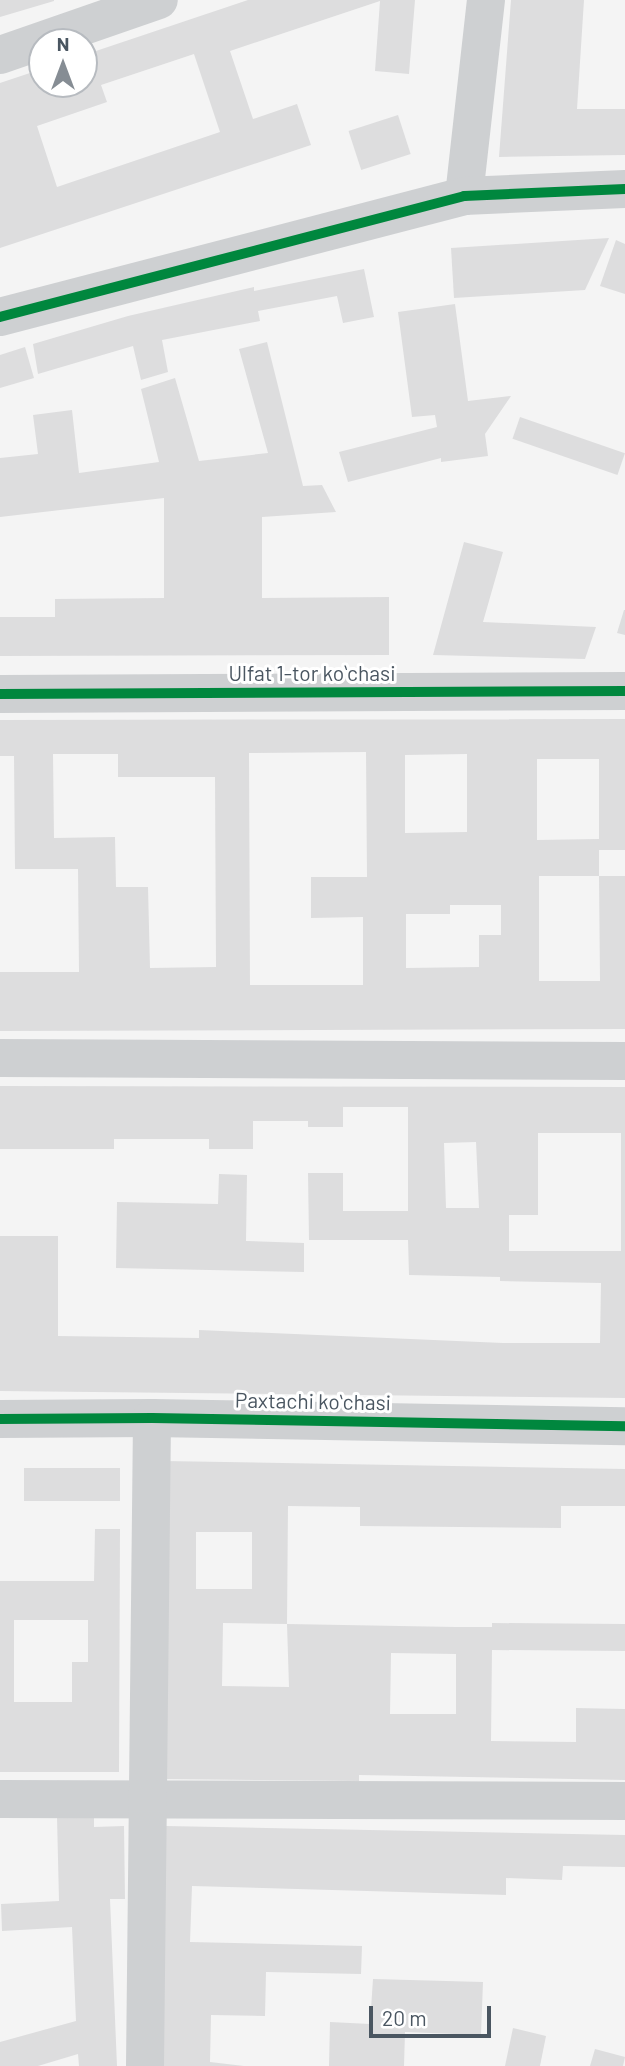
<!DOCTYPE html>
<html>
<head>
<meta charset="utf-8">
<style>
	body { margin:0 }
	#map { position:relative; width:625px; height:2066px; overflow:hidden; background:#f4f4f4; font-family:Barlow,sans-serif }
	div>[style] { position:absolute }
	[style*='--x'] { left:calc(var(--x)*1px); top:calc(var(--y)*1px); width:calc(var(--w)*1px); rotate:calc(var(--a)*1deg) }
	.building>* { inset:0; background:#ddddde; transform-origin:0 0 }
	.minor>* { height:38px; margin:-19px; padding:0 19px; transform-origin:19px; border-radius:19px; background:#ced0d2 }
	.cycleway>* { height:10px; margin:-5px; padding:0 5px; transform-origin:5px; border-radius:5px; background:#00873e }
	span { translate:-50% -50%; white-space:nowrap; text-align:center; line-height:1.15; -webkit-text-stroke:6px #fff; paint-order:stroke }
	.street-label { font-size:21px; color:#4a5661 }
	.north { position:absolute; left:28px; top:28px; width:70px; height:70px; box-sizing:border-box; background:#fff; border:2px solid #b7bbc0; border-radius:50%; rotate:0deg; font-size:19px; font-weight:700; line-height:28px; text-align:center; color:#4a5661 }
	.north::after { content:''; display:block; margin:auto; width:24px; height:32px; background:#868d94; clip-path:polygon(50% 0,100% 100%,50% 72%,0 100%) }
	.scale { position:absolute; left:369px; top:2006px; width:122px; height:32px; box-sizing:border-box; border:4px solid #4a5661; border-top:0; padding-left:9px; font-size:21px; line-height:24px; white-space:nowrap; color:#4a5661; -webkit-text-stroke:5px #fff; paint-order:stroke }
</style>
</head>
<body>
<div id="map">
	<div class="building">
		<i style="clip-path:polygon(0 0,54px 0,54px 1px,0 17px)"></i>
		<i style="clip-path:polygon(evenodd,248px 0,415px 0,409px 74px,375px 71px,380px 1px,230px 51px,253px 119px,297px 104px,311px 145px,0 248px,0 83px,42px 69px,42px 84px,84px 84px,84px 55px,248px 0,194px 54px,220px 132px,57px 187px,37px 126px,107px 102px,101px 85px,194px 54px)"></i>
		<i style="clip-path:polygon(511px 0,584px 0,577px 109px,625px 109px,625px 155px,499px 157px)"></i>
		<i style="left:398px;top:115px;width:41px;height:52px;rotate:72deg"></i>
		<i style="clip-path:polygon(609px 238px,585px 290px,454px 298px,451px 248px)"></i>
		<i style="clip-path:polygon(616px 240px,625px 244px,625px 294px,600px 286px)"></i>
		<i style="clip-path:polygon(364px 269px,374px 317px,343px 323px,337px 296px,258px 311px,260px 321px,162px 340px,168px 372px,141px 380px,133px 346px,38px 374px,33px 344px,128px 316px,254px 287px,254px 291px)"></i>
		<i style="clip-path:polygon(455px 304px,468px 401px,511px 396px,485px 434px,488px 456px,441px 462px,441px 458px,348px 482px,339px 452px,437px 427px,435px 415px,412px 417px,398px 312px)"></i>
		<i style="clip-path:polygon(267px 342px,303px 486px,322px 485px,336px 512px,262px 517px,262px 598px,389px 597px,389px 655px,0 656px,0 617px,55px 617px,55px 599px,164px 598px,164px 498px,0 517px,0 458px,38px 454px,33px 415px,72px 410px,79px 473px,159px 462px,141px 389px,175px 378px,199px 461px,268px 453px,239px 349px)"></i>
		<i style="clip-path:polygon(25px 347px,34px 378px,0 388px,0 355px)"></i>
		<i style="left:520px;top:417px;width:111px;height:23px;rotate:19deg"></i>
		<i style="clip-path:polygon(464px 542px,503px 552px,483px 622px,596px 627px,585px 659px,433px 655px)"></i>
		<i style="clip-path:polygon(624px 610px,625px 610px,625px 635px,617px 633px)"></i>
		<i style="clip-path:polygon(evenodd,625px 719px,625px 850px,599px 850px,599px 876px,625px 876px,625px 1029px,0 1031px,0 972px,79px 972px,78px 869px,15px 869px,14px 756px,0 756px,0 720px,625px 719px,366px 752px,367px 877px,311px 877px,311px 918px,363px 917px,363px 985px,250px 985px,249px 753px,366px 752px,625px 719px,53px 754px,118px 754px,118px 777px,215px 777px,216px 967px,150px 968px,148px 887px,116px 887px,115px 837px,54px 838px,53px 754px,625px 719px,467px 754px,467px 832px,405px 833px,405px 755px,467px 754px,625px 719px,537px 759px,599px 759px,599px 839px,537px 840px,537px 759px,625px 719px,539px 876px,599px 876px,600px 981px,539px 981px,539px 876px,625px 719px,450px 905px,501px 905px,501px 935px,479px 935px,479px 967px,406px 968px,406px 914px,450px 914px,450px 905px)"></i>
		<i style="clip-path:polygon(evenodd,0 1086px,625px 1087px,625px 1398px,0 1391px,0 1236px,58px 1236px,58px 1336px,199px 1338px,199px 1330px,503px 1343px,600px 1343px,601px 1283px,500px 1281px,500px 1277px,409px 1275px,408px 1240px,309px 1240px,308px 1173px,343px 1173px,343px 1211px,408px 1211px,408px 1107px,343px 1107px,343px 1127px,308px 1127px,308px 1121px,253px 1121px,253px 1149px,209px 1149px,209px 1139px,114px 1139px,114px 1149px,0 1149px,0 1086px,538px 1133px,621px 1133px,621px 1251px,509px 1251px,509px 1215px,538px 1215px,538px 1133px,0 1086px,476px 1142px,479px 1208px,446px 1208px,444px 1143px,476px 1142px)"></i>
		<i style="clip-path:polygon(219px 1174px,247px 1175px,246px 1241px,304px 1243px,304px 1272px,116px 1268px,117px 1202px,218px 1204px)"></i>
		<i style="clip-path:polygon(evenodd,163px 1461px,625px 1469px,625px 1506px,561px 1506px,561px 1528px,360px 1526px,360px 1507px,288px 1506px,287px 1624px,223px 1623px,222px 1686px,289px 1687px,287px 1624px,456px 1627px,492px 1627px,492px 1623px,625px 1624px,625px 1651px,492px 1650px,491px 1741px,576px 1742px,576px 1708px,625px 1709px,625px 1780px,359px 1775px,359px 1781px,159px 1779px,163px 1461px,196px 1532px,252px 1532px,252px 1589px,196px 1589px,196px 1532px,163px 1461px,391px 1653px,456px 1654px,456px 1714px,390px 1714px,391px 1653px)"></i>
		<i style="left:24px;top:1468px;width:96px;height:33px"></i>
		<i style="clip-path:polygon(evenodd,95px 1529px,120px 1529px,119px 1772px,0 1772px,0 1581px,94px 1581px,95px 1529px,14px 1620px,88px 1620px,88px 1662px,72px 1662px,72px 1702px,14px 1702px,14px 1620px)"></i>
		<i style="clip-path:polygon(94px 1816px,94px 1827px,124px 1826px,125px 1899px,110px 1899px,117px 2066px,79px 2066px,78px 2054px,38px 2066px,0 2066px,0 2042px,76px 2021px,72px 1927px,2px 1931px,1px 1904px,59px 1901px,57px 1817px)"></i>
		<i style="clip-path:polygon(166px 1826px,625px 1835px,625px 1867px,563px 1866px,562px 1880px,506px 1878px,506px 1895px,192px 1886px,190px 1942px,362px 1946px,361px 1974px,266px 1972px,265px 2016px,211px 2015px,210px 2062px,244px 2066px,159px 2066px)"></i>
		<i style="clip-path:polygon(373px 1979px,483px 1982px,481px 2035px,405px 2032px,404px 2066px,329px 2066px,330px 2022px,370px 2024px)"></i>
		<i style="clip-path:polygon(513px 2028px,546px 2036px,540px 2066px,505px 2066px)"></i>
		<i style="clip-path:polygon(595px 2049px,625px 2057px,623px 2066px,590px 2066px)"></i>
	</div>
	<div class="minor">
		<i style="--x:0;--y:55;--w:168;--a:-19.1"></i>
		<i style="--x:464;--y:196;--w:197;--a:-83.6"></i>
		<i style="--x:0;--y:317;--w:480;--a:-14.6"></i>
		<i style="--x:464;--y:196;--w:161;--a:-2.5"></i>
		<i style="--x:0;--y:694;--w:625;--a:-0.28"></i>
		<i style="--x:0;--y:1058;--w:625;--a:0.28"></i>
		<i style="--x:0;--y:1419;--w:152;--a:-0.4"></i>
		<i style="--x:152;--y:1418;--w:473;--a:1"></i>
		<i style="--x:0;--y:1799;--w:625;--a:0.18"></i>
		<i style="--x:145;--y:2066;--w:648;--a:-89.38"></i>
	</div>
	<div class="cycleway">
		<i style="--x:0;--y:317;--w:480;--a:-14.6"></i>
		<i style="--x:464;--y:196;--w:161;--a:-2.5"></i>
		<i style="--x:0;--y:694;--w:625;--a:-0.28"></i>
		<i style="--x:0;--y:1419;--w:152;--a:-0.4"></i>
		<i style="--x:152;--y:1418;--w:473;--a:1"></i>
	</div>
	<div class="street-label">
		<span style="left:312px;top:673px">Ulfat 1-tor koʻchasi</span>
		<span style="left:313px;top:1401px;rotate:1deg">Paxtachi koʻchasi</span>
	</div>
	<div class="north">N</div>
	<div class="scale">20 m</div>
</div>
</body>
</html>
